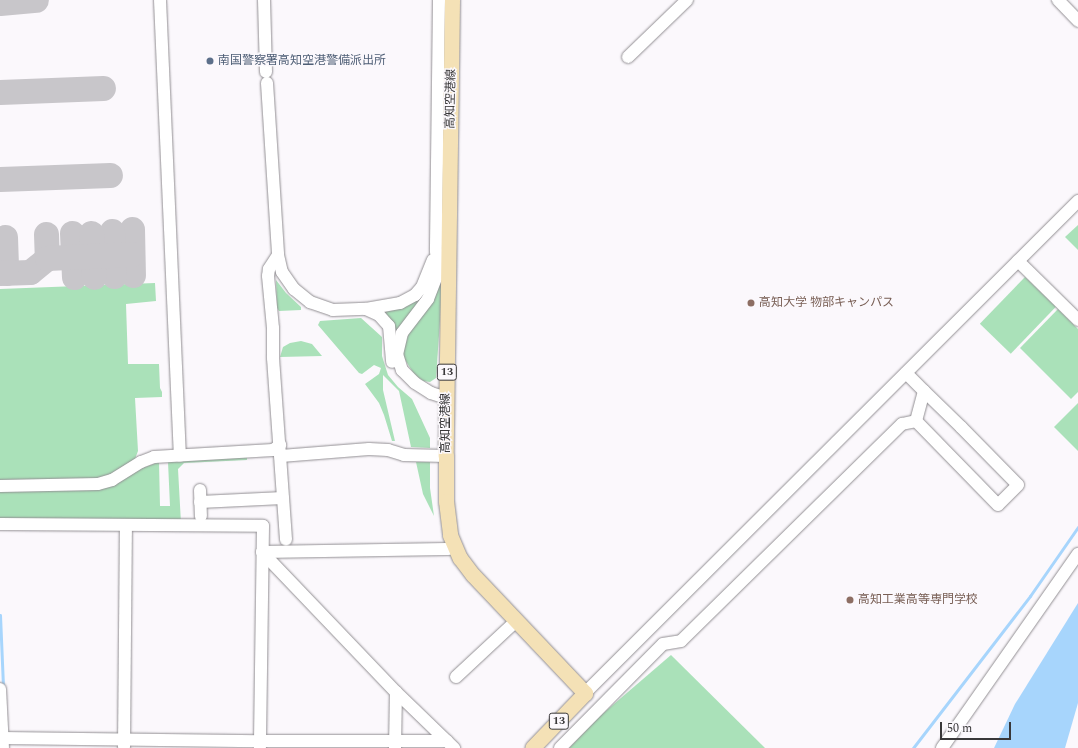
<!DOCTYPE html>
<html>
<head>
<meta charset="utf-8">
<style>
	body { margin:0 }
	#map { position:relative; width:1078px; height:748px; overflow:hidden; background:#fbf8fc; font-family:Spectral,"Noto Sans JP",serif }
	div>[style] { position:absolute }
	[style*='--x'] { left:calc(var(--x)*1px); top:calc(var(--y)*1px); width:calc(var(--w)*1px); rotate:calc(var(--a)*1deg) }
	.green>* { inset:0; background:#aae1b9; transform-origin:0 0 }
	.water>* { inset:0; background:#a7d5fc }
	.stream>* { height:3px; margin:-1.5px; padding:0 1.5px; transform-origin:1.5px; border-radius:1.5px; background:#a7d5fc }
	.taxiway>* { height:25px; margin:-12.5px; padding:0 12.5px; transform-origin:12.5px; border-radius:12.5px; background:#c8c6ca }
	.roads { filter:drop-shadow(0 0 1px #928f93) drop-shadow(0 0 1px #928f93) }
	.minor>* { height:12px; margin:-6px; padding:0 6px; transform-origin:6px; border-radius:6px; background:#fff }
	.major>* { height:15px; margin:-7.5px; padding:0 7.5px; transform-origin:7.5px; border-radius:7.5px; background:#f4e1b6 }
	.dots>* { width:11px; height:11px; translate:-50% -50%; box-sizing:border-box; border:2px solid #fbf8fc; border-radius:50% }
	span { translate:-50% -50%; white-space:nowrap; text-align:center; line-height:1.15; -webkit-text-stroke:3px #fbf8fc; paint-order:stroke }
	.shield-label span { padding:1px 3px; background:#fbf8fc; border:1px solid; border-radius:3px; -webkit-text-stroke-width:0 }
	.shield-label { font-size:11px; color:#393839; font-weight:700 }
	.service-label { font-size:12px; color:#4e5e75 }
	.left { translate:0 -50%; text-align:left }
	.street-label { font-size:12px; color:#393839 }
	.education-label { font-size:12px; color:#785e54 }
	.scale { position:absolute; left:940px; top:722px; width:71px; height:18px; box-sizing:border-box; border:2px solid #393839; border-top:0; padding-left:5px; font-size:12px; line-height:14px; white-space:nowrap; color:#393839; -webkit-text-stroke:3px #fbf8fc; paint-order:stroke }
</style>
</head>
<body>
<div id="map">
	<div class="green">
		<i style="clip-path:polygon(1078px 225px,1078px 250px,1065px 237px)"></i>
		<i style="clip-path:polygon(441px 269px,441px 306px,436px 378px,430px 382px,423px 381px,414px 374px,402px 355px,410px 329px)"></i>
		<i style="left:1025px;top:277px;width:43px;height:65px;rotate:44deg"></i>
		<i style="clip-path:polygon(276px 280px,286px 293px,301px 307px,301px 310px,279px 311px,277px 308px)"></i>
		<i style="clip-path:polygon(155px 283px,156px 301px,126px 304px,128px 364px,159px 364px,160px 388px,162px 392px,162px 397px,135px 398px,138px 451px,135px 459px,128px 465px,98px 481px,0 481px,0 289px)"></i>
		<i style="clip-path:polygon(427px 292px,396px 337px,390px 319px,383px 311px)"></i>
		<i style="clip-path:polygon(1058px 309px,1078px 329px,1078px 392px,1071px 399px,1020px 348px)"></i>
		<i style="clip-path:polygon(361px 318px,382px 337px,382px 356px,388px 375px,398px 387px,412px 399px,430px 438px,430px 448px,411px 447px,399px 391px,383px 375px,383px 390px,395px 441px,392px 441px,384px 415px,379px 403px,365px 384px,379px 374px,381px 368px,374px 365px,362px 374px,359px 373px,318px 325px,320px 321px)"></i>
		<i style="clip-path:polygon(301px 341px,312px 344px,322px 356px,280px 357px,283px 347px,290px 343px)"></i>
		<i style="clip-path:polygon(1078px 403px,1078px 451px,1054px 427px)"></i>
		<i style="clip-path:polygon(247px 457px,247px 460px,184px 463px,178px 469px,181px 523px,0 520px,0 489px,86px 488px,159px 462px,160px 506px,170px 506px,168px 462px)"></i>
		<i style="clip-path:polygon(416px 462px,430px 462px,430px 488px,434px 516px,423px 494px)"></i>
		<i style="clip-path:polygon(671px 655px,765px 748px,569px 748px,600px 716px)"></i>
	</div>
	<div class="water">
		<i style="clip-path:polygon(1078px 603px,1078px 703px,1065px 748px,994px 748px,1015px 704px)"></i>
	</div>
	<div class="stream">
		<i style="--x:0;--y:615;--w:72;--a:87.6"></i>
		<i style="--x:913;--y:748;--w:192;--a:-52.4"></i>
		<i style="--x:1030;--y:596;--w:84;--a:-55.2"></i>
	</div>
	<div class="taxiway">
		<i style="--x:0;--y:3;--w:36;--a:-5"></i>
		<i style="--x:0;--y:92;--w:103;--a:-2.2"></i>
		<i style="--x:0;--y:179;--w:110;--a:-2.1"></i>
		<i style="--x:132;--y:229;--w:46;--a:88.8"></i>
		<i style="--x:112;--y:231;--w:45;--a:87.5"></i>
		<i style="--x:72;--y:233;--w:44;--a:87.4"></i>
		<i style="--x:91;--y:233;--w:44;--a:86.1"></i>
		<i style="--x:46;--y:234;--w:24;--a:88"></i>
		<i style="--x:5;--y:237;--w:36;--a:88"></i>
		<i style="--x:0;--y:273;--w:30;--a:-2"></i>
		<i style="--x:30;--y:272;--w:22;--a:-39"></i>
		<i style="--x:47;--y:258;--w:85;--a:-2.7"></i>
	</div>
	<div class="roads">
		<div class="minor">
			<i style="--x:160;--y:0;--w:456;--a:87.5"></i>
			<i style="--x:264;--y:0;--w:72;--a:88.4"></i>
			<i style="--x:439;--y:0;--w:251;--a:90.7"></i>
			<i style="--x:436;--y:251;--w:16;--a:83"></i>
			<i style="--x:438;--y:267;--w:11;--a:100"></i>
			<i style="--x:436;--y:278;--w:22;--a:111"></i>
			<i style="--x:428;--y:299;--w:43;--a:127.4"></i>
			<i style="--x:402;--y:333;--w:22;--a:103"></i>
			<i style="--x:397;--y:354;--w:17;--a:73"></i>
			<i style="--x:402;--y:370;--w:18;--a:45"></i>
			<i style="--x:415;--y:383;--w:19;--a:32"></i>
			<i style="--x:431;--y:393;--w:16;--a:18"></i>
			<i style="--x:1058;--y:0;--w:29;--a:46"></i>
			<i style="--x:628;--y:57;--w:82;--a:-44"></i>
			<i style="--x:267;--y:83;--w:172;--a:86.3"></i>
			<i style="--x:278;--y:255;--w:17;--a:77"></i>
			<i style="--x:282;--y:272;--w:21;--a:55"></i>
			<i style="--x:294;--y:289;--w:21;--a:39"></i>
			<i style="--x:310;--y:302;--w:24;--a:19"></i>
			<i style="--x:333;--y:310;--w:33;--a:-2"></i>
			<i style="--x:366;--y:309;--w:35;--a:-10"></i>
			<i style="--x:400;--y:303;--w:17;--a:-28"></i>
			<i style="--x:415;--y:295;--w:11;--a:-49"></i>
			<i style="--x:422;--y:287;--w:29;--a:-68"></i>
			<i style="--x:278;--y:255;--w:17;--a:123"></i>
			<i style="--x:269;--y:269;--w:7;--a:98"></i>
			<i style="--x:268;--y:276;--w:52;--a:84.5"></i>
			<i style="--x:273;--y:328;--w:30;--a:90"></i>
			<i style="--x:273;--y:358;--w:182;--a:85.9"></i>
			<i style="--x:1018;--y:261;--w:84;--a:44.5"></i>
			<i style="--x:366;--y:309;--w:14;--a:25"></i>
			<i style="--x:379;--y:315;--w:15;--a:48"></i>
			<i style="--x:389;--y:326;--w:36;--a:85"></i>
			<i style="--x:906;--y:373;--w:25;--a:45"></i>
			<i style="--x:924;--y:391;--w:52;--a:44.2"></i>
			<i style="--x:961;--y:427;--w:81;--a:45.5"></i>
			<i style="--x:1018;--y:485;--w:28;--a:135"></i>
			<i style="--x:998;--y:505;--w:117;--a:-134.3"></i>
			<i style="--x:916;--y:421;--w:31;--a:-75"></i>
			<i style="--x:281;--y:456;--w:88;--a:-4.5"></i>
			<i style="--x:369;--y:449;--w:19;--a:3"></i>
			<i style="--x:388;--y:450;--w:17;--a:17"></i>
			<i style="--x:404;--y:455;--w:42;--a:1.4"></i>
			<i style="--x:0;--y:486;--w:98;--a:-1.2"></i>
			<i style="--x:98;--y:484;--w:15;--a:-16"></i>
			<i style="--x:112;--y:480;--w:34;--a:-32"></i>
			<i style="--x:141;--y:462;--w:14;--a:-21"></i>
			<i style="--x:154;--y:457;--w:119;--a:-3.4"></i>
			<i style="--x:273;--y:450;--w:9;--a:-36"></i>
			<i style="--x:200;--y:490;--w:26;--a:88"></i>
			<i style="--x:200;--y:502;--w:83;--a:-2.8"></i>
			<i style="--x:0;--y:524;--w:263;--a:0.4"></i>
			<i style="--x:263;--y:526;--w:222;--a:90.8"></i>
			<i style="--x:262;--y:552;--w:194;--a:46.3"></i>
			<i style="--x:396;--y:692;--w:81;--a:44"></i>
			<i style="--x:262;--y:552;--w:185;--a:-0.9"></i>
			<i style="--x:447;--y:549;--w:7;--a:-8"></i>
			<i style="--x:456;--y:677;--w:82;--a:-43"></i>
			<i style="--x:0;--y:689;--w:59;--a:87.1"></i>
			<i style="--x:585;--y:693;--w:697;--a:-44.94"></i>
			<i style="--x:2;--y:738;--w:258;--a:0.7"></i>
			<i style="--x:260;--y:741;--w:187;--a:0"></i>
			<i style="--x:124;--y:747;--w:222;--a:-89.5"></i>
			<i style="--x:395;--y:748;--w:56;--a:-89"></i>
			<i style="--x:560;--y:748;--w:146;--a:-45.3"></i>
			<i style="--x:663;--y:644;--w:18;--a:-9"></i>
			<i style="--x:681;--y:641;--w:310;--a:-44.5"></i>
			<i style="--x:902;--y:424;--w:14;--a:-12"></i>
			<i style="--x:942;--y:748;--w:237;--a:-55"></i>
		</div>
		<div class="major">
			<i style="--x:452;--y:0;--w:456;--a:90.8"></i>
			<i style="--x:446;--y:456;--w:45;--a:90"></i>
			<i style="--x:446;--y:501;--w:34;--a:83"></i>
			<i style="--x:450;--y:535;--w:25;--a:67"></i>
			<i style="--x:460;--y:558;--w:21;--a:53"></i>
			<i style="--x:473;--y:575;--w:163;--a:46.5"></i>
			<i style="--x:585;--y:693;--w:76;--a:133.9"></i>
		</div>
	</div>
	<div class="dots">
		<i style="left:210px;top:61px;background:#5c6f8a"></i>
		<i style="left:751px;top:303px;background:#8d6e63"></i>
		<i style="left:850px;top:600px;background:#8d6e63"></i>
	</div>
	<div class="shield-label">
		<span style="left:447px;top:372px">13</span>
		<span style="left:559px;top:721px">13</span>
	</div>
	<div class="service-label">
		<span class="left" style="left:218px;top:61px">南国警察署高知空港警備派出所</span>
	</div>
	<div class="street-label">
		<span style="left:451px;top:99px;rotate:-89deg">高知空港線</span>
		<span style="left:446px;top:423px;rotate:-90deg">高知空港線</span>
	</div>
	<div class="education-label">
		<span class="left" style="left:759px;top:303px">高知大学 物部キャンパス</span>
		<span class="left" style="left:858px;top:600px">高知工業高等専門学校</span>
	</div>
	<div class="scale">50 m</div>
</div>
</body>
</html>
